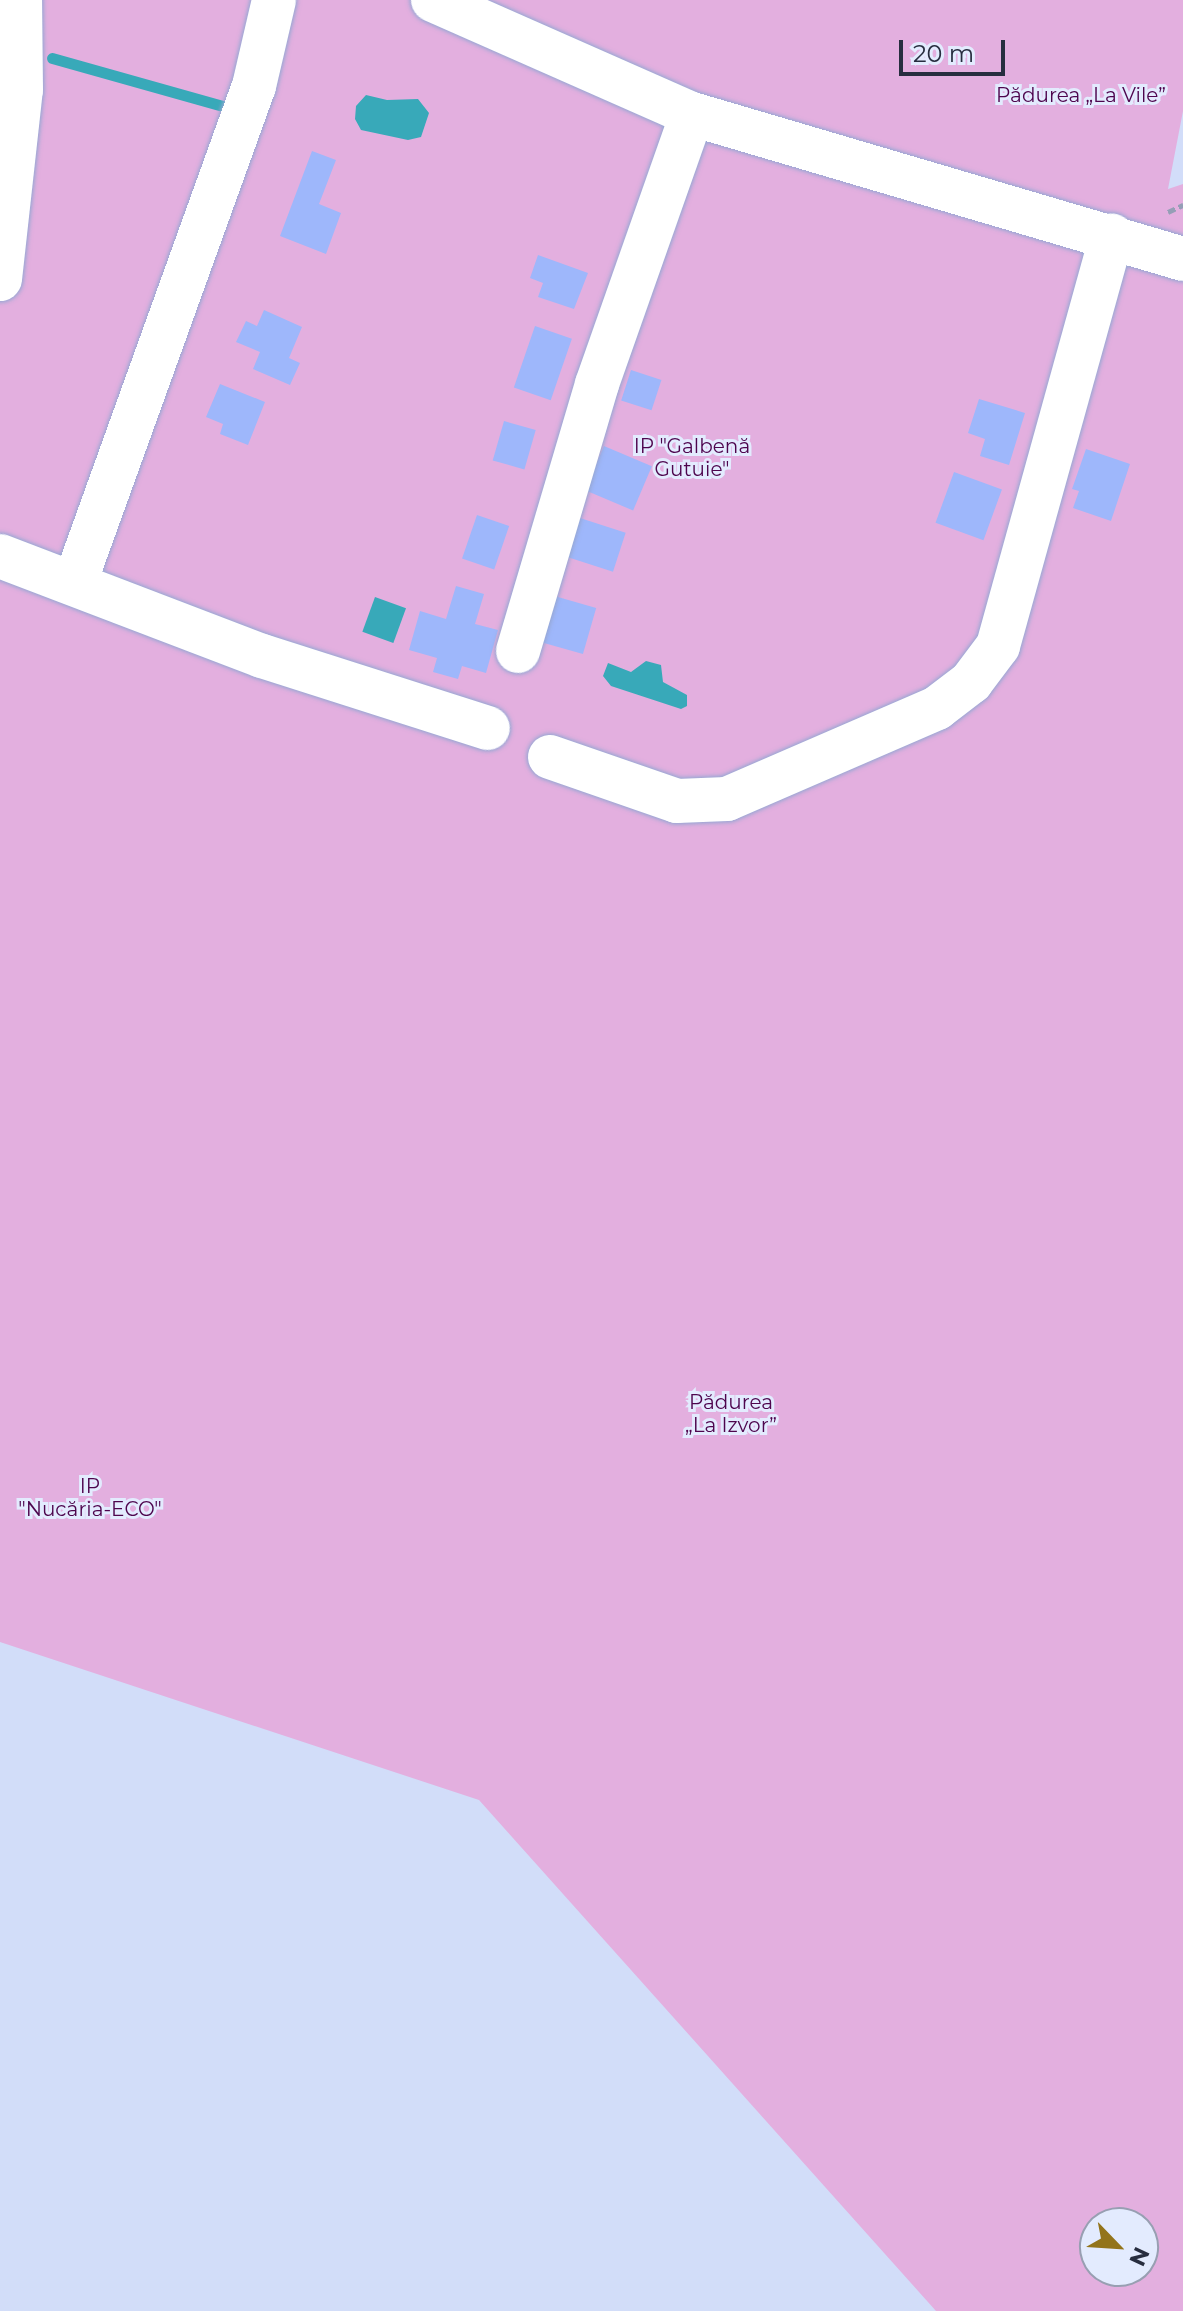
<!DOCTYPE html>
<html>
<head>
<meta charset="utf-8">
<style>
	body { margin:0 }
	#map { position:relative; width:1183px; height:2311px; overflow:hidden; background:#d2ddf9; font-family:Montserrat,sans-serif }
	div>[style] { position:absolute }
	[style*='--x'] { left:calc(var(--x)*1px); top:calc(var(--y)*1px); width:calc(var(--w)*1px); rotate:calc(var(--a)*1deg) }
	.green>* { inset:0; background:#e3afdf }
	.water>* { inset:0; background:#38a9b9; transform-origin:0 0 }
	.stream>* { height:11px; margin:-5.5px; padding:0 5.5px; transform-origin:5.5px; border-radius:5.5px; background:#38a9b9 }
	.building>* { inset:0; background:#9eb7fb; transform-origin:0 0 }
	.path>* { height:5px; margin-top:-2.5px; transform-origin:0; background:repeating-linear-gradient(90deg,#959eb6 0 8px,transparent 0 12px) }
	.roads { filter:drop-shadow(0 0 2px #96a7d3) drop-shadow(0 0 2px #96a7d3) }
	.minor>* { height:44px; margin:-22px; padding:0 22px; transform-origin:22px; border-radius:22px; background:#fff }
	span { translate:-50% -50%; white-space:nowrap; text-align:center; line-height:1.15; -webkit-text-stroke:6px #e3ebfe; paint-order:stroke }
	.park-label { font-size:20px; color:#4e054e }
	.north { position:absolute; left:1079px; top:2207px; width:80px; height:80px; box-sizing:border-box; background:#e3ebfe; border:2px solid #989fb2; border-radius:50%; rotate:115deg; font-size:22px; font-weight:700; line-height:32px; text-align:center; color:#272d3f }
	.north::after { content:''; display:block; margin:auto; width:28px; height:36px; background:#93741b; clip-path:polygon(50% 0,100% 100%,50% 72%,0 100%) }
	.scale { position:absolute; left:899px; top:40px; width:106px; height:36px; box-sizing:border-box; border:4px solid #272d3f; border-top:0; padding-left:10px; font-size:24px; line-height:28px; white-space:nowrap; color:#272d3f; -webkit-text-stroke:6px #e3ebfe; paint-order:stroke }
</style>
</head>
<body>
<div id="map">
	<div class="green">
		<i style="clip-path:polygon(evenodd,0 0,1183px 0,1183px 111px,1168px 189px,1183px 184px,1183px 2311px,936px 2311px,479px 1800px,0 1642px,0 0,1095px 2223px,1143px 2223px,1143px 2271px,1095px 2271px,1095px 2223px)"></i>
	</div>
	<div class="water">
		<i style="clip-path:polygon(366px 95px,387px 100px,418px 99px,429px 113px,421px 137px,408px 140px,361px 130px,355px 119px,356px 106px)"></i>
		<i style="left:375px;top:597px;width:33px;height:37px;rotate:20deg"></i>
		<i style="clip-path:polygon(646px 661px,661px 665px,663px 682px,687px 695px,687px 706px,681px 709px,611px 686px,603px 676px,608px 663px,631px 672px)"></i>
	</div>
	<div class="stream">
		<i style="--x:52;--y:58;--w:181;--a:15.7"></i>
	</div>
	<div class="building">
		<i style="clip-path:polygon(312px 151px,336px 160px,319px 204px,341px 213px,326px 254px,280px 236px)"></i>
		<i style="clip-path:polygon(538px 255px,588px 273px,574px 309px,538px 297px,543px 283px,530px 278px)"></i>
		<i style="clip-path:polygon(264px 310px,302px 327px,289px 358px,300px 363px,290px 385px,253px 369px,260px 352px,236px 342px,246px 321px,257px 326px)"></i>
		<i style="left:535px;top:326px;width:39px;height:65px;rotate:19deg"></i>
		<i style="left:631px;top:370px;width:32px;height:32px;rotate:18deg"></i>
		<i style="clip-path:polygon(220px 384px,265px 402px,248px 445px,220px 434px,223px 424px,206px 417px)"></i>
		<i style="clip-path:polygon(979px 399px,1025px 413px,1009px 465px,980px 456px,985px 439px,968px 433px)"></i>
		<i style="left:504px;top:421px;width:33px;height:41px;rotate:16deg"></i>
		<i style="left:604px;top:446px;width:52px;height:48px;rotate:23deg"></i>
		<i style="clip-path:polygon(1086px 449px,1130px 464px,1111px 521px,1073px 508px,1079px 491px,1072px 489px)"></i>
		<i style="left:954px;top:472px;width:51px;height:54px;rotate:20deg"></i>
		<i style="left:477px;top:515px;width:34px;height:46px;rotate:19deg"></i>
		<i style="left:580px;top:518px;width:48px;height:41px;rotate:18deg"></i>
		<i style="clip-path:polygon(456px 586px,484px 594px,475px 624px,498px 630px,486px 673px,462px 666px,458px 679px,433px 672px,437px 658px,409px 650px,420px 611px,446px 619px)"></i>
		<i style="left:551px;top:595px;width:47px;height:48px;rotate:16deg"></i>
	</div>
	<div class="path">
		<i style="--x:1168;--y:212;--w:17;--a:-25"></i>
	</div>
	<div class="roads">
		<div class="minor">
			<i style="--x:433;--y:0;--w:283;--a:23.8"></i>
			<i style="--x:692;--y:114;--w:512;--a:16.45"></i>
			<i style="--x:0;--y:279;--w:190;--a:-83.7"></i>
			<i style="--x:21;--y:90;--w:90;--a:-90.6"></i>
			<i style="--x:0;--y:556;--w:280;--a:20.9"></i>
			<i style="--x:262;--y:656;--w:237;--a:17.7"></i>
			<i style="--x:75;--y:582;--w:527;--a:-70.16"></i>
			<i style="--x:254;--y:86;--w:88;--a:-76.9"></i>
			<i style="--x:518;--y:651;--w:278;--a:-73.5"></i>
			<i style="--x:597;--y:384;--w:286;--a:-70.6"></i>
			<i style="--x:550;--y:757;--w:134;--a:19.1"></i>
			<i style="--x:677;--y:801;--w:50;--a:-2.3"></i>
			<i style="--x:727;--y:799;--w:229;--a:-23.4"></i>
			<i style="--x:937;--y:708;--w:43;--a:-37.4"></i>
			<i style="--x:971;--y:682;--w:45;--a:-53.1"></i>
			<i style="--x:998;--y:646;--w:426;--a:-74.5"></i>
		</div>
	</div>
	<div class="park-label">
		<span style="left:1081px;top:95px">Pădurea „La Vile”</span>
		<span style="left:692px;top:458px">IP "Galbenă<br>Gutuie"</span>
		<span style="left:731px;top:1414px">Pădurea<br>„La Izvor”</span>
		<span style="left:90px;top:1498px">IP<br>"Nucăria-ECO"</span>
	</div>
	<div class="north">N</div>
	<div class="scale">20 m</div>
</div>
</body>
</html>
